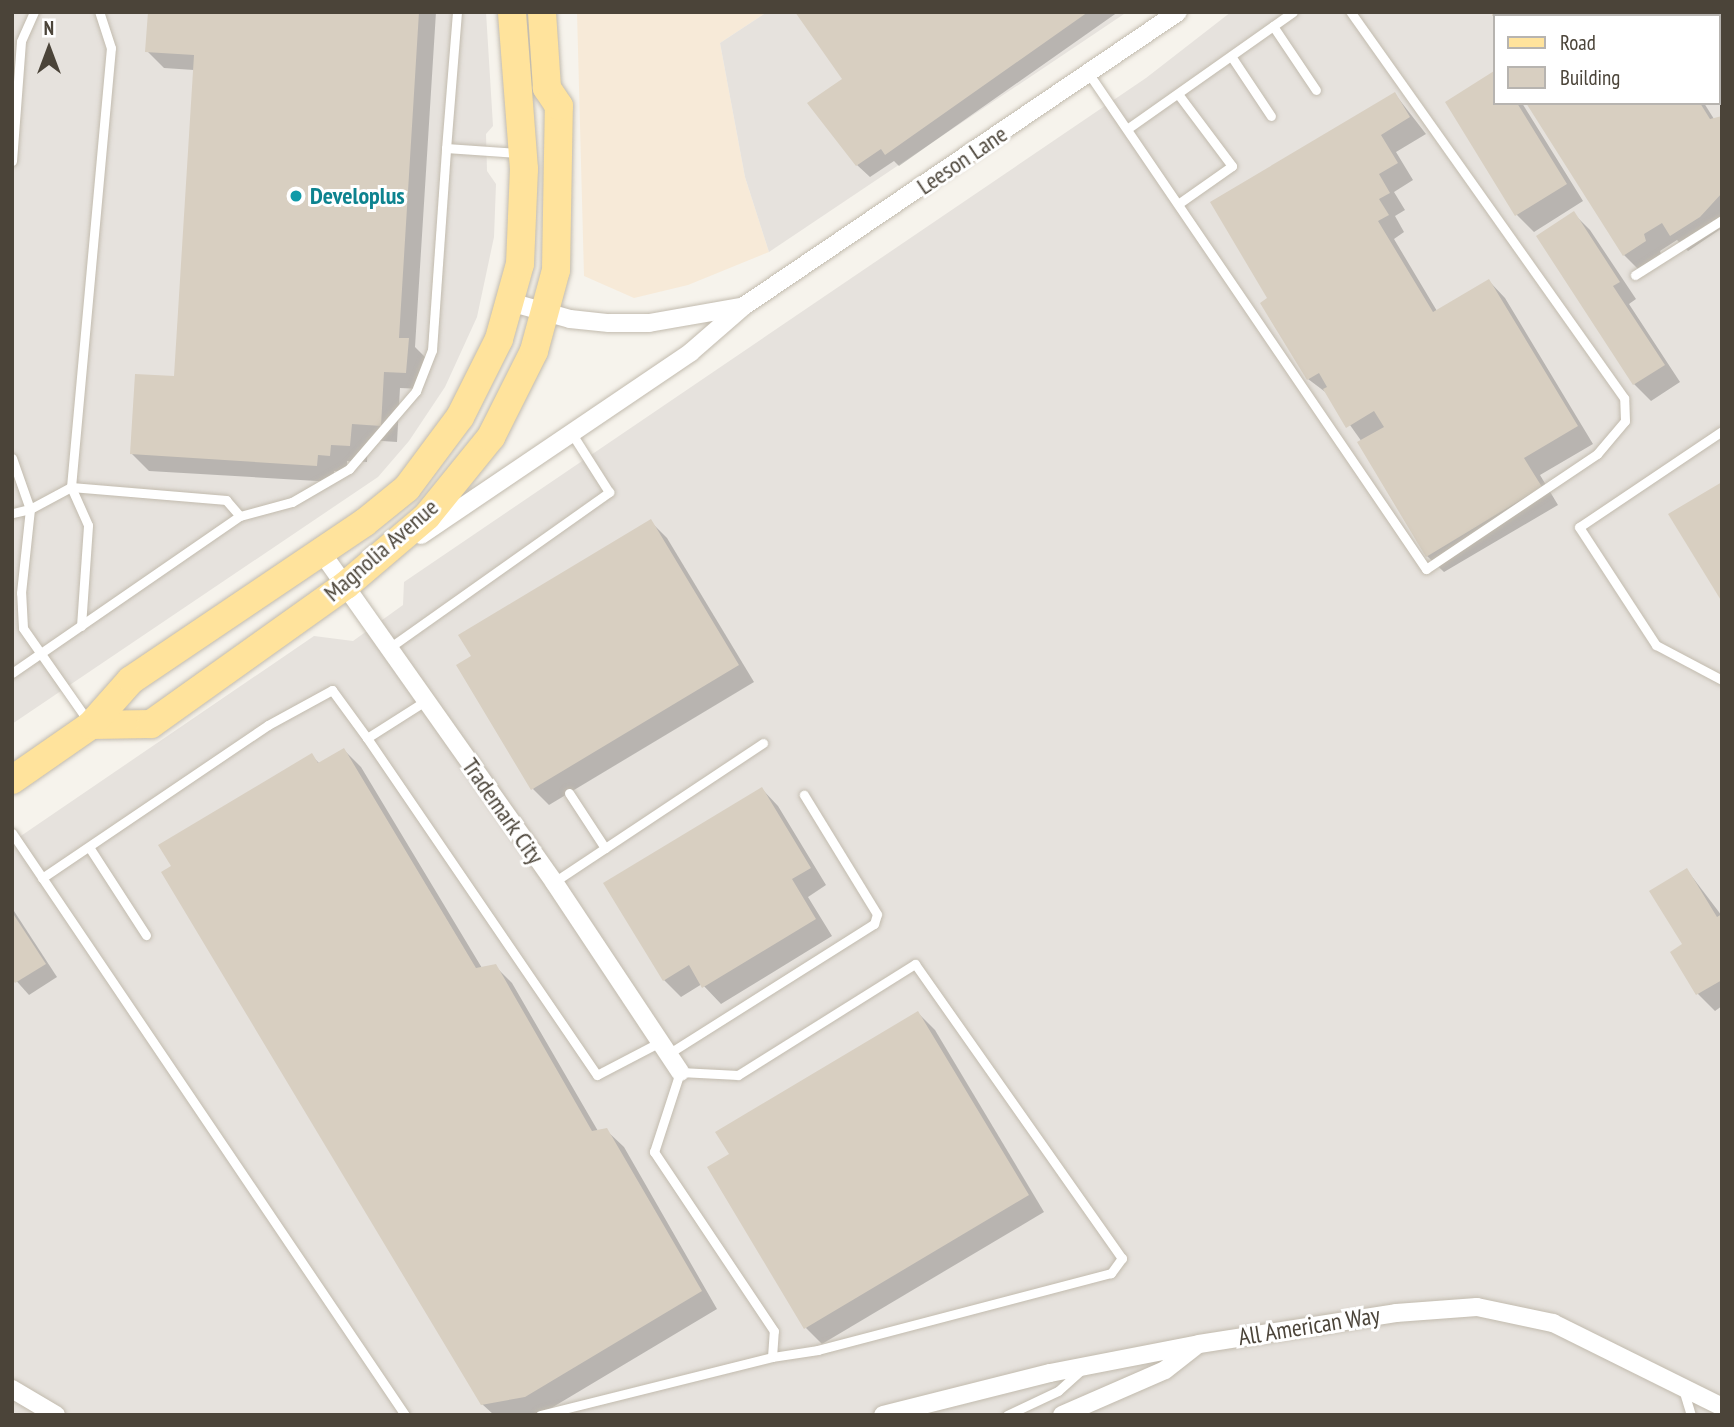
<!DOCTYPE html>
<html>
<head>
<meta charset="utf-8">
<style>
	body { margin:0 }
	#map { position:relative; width:1734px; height:1427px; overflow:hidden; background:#f6f3ec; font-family:"PT Sans Narrow",sans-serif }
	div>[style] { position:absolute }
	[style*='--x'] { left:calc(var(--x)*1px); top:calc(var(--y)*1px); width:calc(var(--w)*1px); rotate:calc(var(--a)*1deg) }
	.commercial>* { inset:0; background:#f7ead8 }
	.industrial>* { inset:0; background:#e6e2dd }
	.shadow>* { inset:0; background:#0003 }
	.building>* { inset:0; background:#d8cfc1; transform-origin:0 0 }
	.roads { filter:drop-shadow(0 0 2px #c2bbae) drop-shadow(0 0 2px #c2bbae) }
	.lane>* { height:9px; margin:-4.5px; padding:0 4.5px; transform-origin:4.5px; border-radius:4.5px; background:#fff }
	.street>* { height:18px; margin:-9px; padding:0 9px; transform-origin:9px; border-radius:9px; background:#fff }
	.primary>* { height:28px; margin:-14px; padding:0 14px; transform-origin:14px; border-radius:14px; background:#ffe39c }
	.dots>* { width:19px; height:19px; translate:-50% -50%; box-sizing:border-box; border:4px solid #fff; border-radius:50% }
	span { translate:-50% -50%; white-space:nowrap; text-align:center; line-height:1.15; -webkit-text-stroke:6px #fff; paint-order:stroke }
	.street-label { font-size:24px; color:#4b4439 }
	.culture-label { font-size:24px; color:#0d838f; font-weight:700 }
	.left { translate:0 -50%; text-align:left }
	.frame { position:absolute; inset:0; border:14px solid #4b4439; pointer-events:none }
	.legend { position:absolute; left:1493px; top:14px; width:228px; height:91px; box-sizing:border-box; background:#fff; border:2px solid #b7b4b0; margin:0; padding:9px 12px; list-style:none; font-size:21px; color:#4b4439 }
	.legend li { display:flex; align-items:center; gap:14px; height:35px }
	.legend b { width:35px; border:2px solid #b7b4b0 }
	.north { position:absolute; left:14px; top:14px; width:70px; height:70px; -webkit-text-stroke:5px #fff; paint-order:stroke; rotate:0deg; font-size:19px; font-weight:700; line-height:28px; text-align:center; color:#4b4439 }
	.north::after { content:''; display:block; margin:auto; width:24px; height:32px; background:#4b4439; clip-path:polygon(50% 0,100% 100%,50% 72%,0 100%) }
</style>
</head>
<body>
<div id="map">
	<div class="commercial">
		<i style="clip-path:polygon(577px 12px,767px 12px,720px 43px,745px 177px,769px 252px,688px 285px,634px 298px,584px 276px)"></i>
	</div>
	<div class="industrial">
		<i style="clip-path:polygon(12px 12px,486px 12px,493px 126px,486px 134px,487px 171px,496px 184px,494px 237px,477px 317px,445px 387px,409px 441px,378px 477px,12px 724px)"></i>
		<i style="clip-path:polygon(767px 12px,1127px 12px,769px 252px,745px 177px,720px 43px)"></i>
		<i style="clip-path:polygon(evenodd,1231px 12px,1722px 12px,1722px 1415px,12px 1415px,12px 842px,314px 636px,353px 641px,403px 605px,404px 582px,1146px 78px,1231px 12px,1494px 16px,1718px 16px,1718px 103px,1494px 103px,1494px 16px)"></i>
	</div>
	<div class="shadow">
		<i style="clip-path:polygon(150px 12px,436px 12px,415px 347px,425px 357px,423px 389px,400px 388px,397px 442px,368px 440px,367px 462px,347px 461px,347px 472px,334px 471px,334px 482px,149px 471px,132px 454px,176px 378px,194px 70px,164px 68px,147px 51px)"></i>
		<i style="clip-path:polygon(797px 12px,1118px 12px,899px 166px,894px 161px,870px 177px,857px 165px,844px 79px)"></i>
		<i style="clip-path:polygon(1494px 73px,1494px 103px,1522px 103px,1583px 201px,1534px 232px,1517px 215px,1447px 103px)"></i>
		<i style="clip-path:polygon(1395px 94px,1426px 134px,1396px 152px,1413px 180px,1394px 192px,1405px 210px,1395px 216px,1404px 232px,1394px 239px,1437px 311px,1489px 281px,1505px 298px,1593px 444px,1540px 475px,1558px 505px,1444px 572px,1427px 556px,1362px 442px,1328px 394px,1308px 379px,1270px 299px)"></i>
		<i style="clip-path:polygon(1528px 103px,1704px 103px,1714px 119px,1722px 118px,1722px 228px,1688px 251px,1677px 240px,1660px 251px,1662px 258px,1641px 272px,1624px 255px)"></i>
		<i style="clip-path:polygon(1574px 214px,1590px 230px,1636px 299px,1629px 304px,1680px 382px,1651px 401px,1634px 384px)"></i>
		<i style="clip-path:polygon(650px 521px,667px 538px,754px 682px,549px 805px,533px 789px)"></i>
		<i style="clip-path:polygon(344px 750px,361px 767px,482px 968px,495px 966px,512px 983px,598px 1131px,606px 1130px,624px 1147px,717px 1309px,543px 1413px,494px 1415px,482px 1404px,311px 755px,320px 764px)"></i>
		<i style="clip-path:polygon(762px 789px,778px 806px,826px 885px,808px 897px,832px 936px,721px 1004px,702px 984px,681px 997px,664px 980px)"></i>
		<i style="clip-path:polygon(1687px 870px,1722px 916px,1722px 1006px,1715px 1011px,1698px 994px,1684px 945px)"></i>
		<i style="clip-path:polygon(12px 908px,57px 977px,29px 995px,12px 976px)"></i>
		<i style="clip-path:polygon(918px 1013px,935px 1030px,1044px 1212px,822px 1344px,806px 1328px)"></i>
	</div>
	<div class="building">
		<i style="clip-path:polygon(148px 12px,419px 12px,399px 338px,409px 338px,406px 373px,384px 372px,381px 426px,352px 424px,350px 446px,331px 445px,330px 456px,318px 455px,317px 466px,130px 454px,135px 374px,174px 376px,194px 55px,145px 52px)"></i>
		<i style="clip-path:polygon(795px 12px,1088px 12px,885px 155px,881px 149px,856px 166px,807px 103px,842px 79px)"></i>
		<i style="left:1492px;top:12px;width:150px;height:4px"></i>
		<i style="clip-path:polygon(1494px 71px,1494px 103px,1517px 103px,1567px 184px,1515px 216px,1445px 102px)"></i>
		<i style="clip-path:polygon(1395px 92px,1410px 117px,1381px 135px,1398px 163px,1379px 174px,1390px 193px,1379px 199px,1389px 215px,1378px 221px,1433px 312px,1489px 279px,1578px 426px,1524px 458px,1542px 487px,1426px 557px,1357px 442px,1384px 427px,1374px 411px,1346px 428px,1323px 389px,1327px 387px,1319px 373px,1307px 380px,1260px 303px,1267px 298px,1210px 202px)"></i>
		<i style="clip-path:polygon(1526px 103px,1700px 103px,1710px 119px,1722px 116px,1722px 193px,1700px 217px,1670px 236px,1662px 223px,1644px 234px,1646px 241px,1623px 256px)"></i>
		<i style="clip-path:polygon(1574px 211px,1620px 282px,1613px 286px,1665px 365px,1633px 385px,1536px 236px)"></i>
		<i style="clip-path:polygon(1722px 482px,1722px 602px,1668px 514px)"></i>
		<i style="clip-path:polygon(651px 519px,739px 665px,531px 790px,456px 665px,471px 656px,458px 635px)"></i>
		<i style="clip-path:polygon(344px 748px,476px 968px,496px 964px,592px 1131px,607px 1128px,702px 1291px,525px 1397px,481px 1405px,161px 872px,171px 866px,158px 845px,312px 753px,318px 763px)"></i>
		<i style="clip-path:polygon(762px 787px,811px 868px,792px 879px,816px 919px,702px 988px,689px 965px,663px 981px,603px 883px)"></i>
		<i style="clip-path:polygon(1687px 868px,1717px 917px,1722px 914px,1722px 980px,1696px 995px,1670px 952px,1682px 944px,1649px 891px)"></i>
		<i style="clip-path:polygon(12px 912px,46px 964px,15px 983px,12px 979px)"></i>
		<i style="clip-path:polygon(918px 1011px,1029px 1195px,804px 1329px,707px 1167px,729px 1154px,715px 1132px)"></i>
	</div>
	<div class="roads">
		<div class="lane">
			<i style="--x:457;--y:12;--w:136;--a:94.6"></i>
			<i style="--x:446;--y:148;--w:72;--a:4"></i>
			<i style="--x:1686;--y:12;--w:5;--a:53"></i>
			<i style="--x:1273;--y:26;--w:77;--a:56.1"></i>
			<i style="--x:1231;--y:56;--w:72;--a:56.3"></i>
			<i style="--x:1718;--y:58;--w:6;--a:51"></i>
			<i style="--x:1089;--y:74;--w:599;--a:55.75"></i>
			<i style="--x:1426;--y:569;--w:206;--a:-33.9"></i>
			<i style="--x:1597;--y:454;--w:43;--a:-49.7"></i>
			<i style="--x:1625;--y:421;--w:23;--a:-92"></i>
			<i style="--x:1624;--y:398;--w:473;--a:-125.3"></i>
			<i style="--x:1178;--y:94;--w:90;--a:53.1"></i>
			<i style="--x:1232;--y:166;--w:66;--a:144.9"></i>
			<i style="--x:1127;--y:129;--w:203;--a:-35.2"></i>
			<i style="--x:12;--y:161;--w:120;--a:-85.7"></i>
			<i style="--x:21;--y:41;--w:32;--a:-66"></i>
			<i style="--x:1635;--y:275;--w:103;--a:-32.3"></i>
			<i style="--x:1722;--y:431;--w:172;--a:146.1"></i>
			<i style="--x:1579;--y:527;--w:141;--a:56.9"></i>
			<i style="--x:1656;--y:645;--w:75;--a:27.9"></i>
			<i style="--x:12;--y:458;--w:54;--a:70.6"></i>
			<i style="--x:30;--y:509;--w:18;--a:167"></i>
			<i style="--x:81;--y:626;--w:101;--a:-86"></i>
			<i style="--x:88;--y:525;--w:42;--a:-114.1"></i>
			<i style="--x:71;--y:487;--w:156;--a:4.8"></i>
			<i style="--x:226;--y:500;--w:21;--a:49"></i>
			<i style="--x:389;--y:648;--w:270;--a:-35.3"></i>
			<i style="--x:609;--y:492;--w:69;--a:-122.5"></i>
			<i style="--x:12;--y:673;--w:277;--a:-34.6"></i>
			<i style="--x:240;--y:516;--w:54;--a:-15.1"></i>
			<i style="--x:292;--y:502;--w:66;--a:-30.1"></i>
			<i style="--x:349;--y:469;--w:103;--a:-49.3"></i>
			<i style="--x:416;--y:391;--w:44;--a:-68.7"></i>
			<i style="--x:432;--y:350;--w:202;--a:-86"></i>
			<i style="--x:88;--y:721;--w:113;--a:-125"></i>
			<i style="--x:23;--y:628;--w:35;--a:-93"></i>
			<i style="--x:21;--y:593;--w:84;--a:-83.9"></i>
			<i style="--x:30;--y:509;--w:47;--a:-28.2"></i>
			<i style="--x:71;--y:487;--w:441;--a:-84.8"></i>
			<i style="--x:111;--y:48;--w:38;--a:-108"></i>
			<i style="--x:367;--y:738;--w:408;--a:55.7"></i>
			<i style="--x:597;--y:1075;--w:71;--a:-27.6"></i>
			<i style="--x:569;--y:793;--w:66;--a:56.8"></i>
			<i style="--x:12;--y:833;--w:702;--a:55.97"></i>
			<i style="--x:89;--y:847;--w:105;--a:57.1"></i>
			<i style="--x:42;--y:878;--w:273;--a:-34.1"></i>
			<i style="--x:268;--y:725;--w:73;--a:-28.7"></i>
			<i style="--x:332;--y:690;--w:59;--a:53.9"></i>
			<i style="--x:367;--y:738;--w:69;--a:-32.5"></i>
			<i style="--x:554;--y:882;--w:251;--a:-33.6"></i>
			<i style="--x:668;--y:1054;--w:244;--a:-32.3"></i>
			<i style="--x:874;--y:924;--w:10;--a:-73"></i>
			<i style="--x:877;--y:914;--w:140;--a:-121.5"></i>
			<i style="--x:1683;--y:1389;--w:27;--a:73"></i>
			<i style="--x:540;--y:1415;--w:239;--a:-14"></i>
			<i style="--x:772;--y:1357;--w:26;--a:-86"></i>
			<i style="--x:774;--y:1331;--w:216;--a:-123.8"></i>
			<i style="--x:654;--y:1152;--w:84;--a:-72"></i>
			<i style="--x:680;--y:1072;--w:58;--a:3"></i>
			<i style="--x:738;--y:1075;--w:209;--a:-32.1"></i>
			<i style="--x:915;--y:964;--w:360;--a:54.9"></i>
			<i style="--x:1122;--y:1258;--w:19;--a:126"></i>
			<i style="--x:1111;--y:1273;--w:303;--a:165.3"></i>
			<i style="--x:818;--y:1350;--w:47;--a:171.3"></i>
			<i style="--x:1007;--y:1415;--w:56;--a:-25.2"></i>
			<i style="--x:1058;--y:1391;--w:30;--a:-42"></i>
		</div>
		<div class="street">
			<i style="--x:510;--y:302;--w:62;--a:15.8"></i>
			<i style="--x:570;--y:319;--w:39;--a:6"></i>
			<i style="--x:609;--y:323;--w:40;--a:0"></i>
			<i style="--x:649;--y:323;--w:92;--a:-10"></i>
			<i style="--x:421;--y:535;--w:326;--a:-34.1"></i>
			<i style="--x:691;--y:352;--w:70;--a:-41"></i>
			<i style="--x:744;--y:306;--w:524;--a:-34.11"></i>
			<i style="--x:322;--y:553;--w:403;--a:54.8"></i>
			<i style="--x:554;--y:882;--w:228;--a:56.4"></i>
			<i style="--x:12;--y:1389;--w:51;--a:30.6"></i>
			<i style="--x:883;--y:1415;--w:172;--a:-14.1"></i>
			<i style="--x:1050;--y:1373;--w:152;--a:-11"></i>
			<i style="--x:1199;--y:1344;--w:199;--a:-8.9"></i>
			<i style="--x:1396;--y:1313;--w:81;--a:-4.2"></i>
			<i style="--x:1477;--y:1307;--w:78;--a:11.9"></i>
			<i style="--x:1553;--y:1323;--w:189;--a:26.4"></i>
			<i style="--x:1062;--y:1415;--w:112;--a:-23.6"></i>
			<i style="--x:1165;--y:1370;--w:39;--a:-38"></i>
		</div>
		<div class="primary">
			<i style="--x:91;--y:725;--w:60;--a:-1"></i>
			<i style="--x:151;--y:724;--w:239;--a:-35.5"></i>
			<i style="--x:346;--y:585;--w:106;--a:-40.4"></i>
			<i style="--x:427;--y:516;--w:102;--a:-51"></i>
			<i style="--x:491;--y:437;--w:96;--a:-63.4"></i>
			<i style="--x:534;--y:351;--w:84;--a:-74.8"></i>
			<i style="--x:556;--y:270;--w:164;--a:-89"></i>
			<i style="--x:559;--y:106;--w:22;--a:-124"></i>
			<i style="--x:547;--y:88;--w:76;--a:-93.8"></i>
			<i style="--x:12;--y:780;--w:96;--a:-34.8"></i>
			<i style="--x:91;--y:725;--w:60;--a:-48.4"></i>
			<i style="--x:131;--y:680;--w:281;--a:-34"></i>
			<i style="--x:364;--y:523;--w:55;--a:-39.1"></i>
			<i style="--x:407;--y:488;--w:89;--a:-53.3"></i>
			<i style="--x:460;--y:417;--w:87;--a:-63.4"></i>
			<i style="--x:499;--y:339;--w:78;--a:-74.4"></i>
			<i style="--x:520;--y:264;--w:95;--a:-87.6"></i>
			<i style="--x:524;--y:169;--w:157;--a:-94.4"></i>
		</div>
	</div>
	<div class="dots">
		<i style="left:296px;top:196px;background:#0f9aa8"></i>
	</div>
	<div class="street-label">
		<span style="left:962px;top:160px;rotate:-34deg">Leeson Lane</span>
		<span style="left:381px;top:550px;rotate:-41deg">Magnolia Avenue</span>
		<span style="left:503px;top:811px;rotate:55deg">Trademark City</span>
		<span style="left:1309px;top:1326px;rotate:-9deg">All American Way</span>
	</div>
	<div class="culture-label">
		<span class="left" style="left:310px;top:196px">Developlus</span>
	</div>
	<div class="frame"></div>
	<ul class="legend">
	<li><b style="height:9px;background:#ffe39c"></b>Road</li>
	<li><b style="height:19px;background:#d8cfc1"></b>Building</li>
	</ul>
	<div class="north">N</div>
</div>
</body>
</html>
